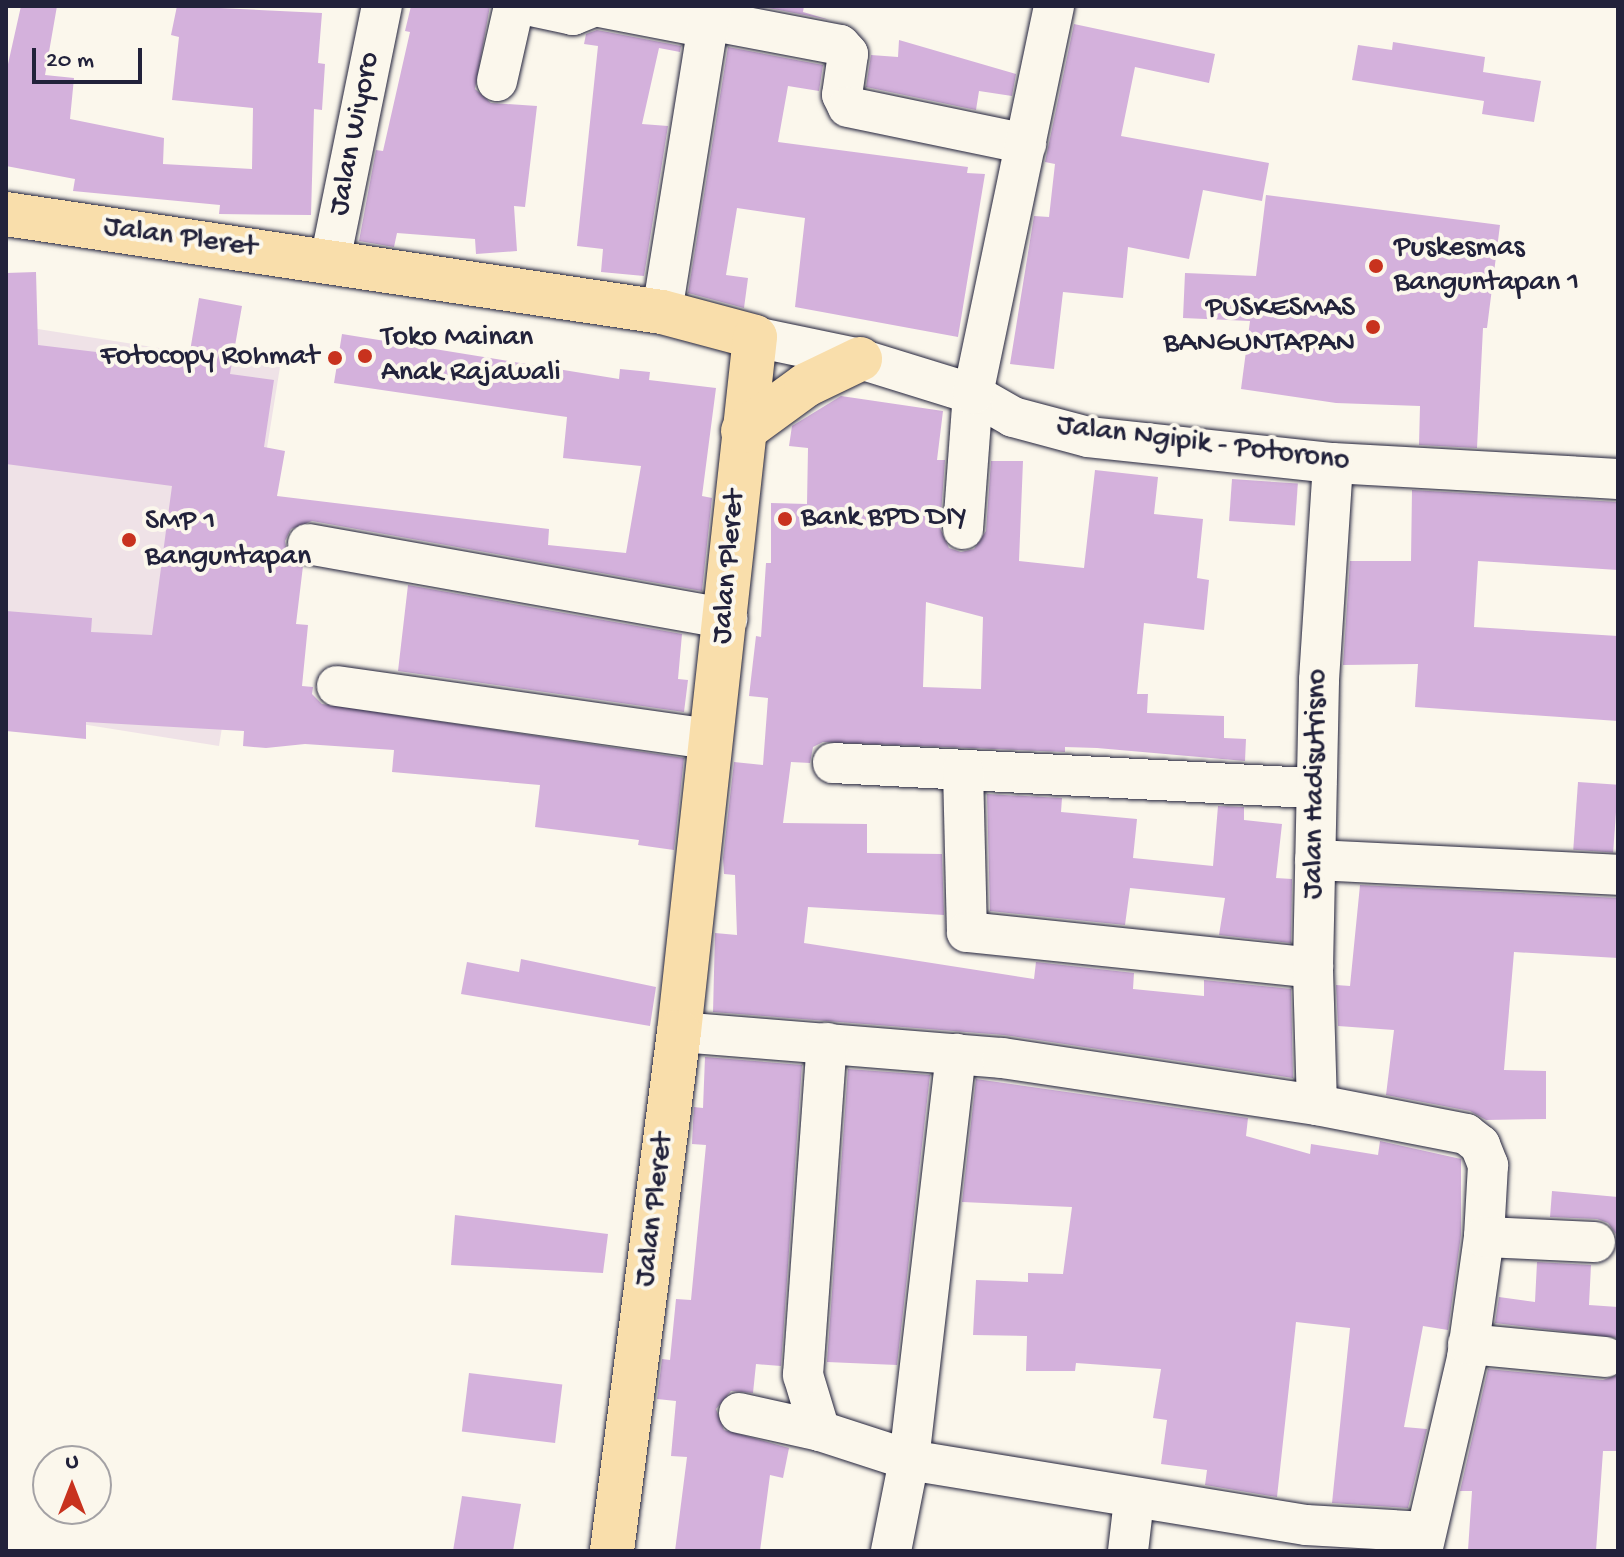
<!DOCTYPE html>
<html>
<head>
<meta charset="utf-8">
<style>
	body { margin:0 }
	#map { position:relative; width:1624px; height:1557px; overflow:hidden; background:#fbf7ec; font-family:"Gochi Hand",sans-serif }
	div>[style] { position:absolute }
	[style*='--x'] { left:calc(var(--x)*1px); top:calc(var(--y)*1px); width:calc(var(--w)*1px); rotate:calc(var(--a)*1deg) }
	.built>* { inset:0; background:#efe2e7 }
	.building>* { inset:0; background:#d4b1dc; transform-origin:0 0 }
	.roads { filter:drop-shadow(0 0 2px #22223b) drop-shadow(0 0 2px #22223b) }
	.minor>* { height:40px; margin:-20px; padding:0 20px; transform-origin:20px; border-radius:20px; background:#fbf7ec }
	.major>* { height:44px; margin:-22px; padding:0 22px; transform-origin:22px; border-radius:22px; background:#f9deab }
	.dots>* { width:22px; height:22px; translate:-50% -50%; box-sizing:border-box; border:4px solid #fbf7ec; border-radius:50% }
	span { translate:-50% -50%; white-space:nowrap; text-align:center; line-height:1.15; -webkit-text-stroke:8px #fbf7ec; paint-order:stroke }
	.street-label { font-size:30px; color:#22223b }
	.poi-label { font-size:30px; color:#22223b }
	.left { translate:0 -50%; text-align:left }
	.right { translate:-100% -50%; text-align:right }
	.frame { position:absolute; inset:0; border:8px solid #22223b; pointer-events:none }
	.north { position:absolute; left:32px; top:1445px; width:80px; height:80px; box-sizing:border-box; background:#fbf7ec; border:2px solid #a4a2a5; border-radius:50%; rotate:0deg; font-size:22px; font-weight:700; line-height:32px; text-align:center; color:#22223b }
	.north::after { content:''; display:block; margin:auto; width:28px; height:36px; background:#c8321e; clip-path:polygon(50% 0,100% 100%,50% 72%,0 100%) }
	.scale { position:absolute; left:32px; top:48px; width:110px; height:36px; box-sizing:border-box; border:4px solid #22223b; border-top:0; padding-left:10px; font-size:24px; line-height:28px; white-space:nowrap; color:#22223b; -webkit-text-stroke:6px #fbf7ec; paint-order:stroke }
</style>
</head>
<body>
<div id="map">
	<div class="built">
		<i style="clip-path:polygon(6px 324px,280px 367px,219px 746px,6px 712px)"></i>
	</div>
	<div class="building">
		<i style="clip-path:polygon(21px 6px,57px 6px,45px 75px,74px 78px,70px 119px,164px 138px,163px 164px,252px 169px,253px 108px,172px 100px,179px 37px,171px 35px,177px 6px,322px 13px,318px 63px,325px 64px,322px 110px,314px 109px,311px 215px,219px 214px,220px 205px,73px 191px,75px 179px,6px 166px,6px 73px)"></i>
		<i style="clip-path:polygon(411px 6px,490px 6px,475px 89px,491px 103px,537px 106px,525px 207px,514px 206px,517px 251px,476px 254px,475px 239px,397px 233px,394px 247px,359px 241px,376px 150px,383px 151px,410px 32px,405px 31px)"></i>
		<i style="clip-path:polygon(758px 6px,804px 6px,803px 12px,830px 20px)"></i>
		<i style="clip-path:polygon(1074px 24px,1215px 54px,1209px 83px,1135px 67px,1121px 136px,1269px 163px,1262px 201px,1203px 190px,1189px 259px,1128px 247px,1123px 298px,1063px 292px,1054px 369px,1010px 364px,1034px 216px,1049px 217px,1055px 164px,1045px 162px)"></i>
		<i style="clip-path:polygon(597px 30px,681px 46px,680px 52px,659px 48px,642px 124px,668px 126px,644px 276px,601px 272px,603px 249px,577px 246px,598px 46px,584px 44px,586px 34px)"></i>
		<i style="clip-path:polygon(899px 40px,1016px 74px,1012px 96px,979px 91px,976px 110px,866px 87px,871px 55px,898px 57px)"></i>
		<i style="clip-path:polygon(1393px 42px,1485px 57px,1483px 72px,1541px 81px,1534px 122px,1482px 114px,1484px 101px,1352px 80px,1358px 45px,1392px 50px)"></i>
		<i style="clip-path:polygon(728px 47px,823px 65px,819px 91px,788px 86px,778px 142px,968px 167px,967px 173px,985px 174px,958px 337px,795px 307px,805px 218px,737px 208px,726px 275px,748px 278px,744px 308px,688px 293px)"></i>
		<i style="clip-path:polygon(1266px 195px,1500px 225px,1487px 328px,1483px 328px,1477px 448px,1419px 445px,1420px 406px,1336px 403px,1241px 389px,1250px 321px,1183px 318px,1185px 273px,1256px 276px)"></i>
		<i style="clip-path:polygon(36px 272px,38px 345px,188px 363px,199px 298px,242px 306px,230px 374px,274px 380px,264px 447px,285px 451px,277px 496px,549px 529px,548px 545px,626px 553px,641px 466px,563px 458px,567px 417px,334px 383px,342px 334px,619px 379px,620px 369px,650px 372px,649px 380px,716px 388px,702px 496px,712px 498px,702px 591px,312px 521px,291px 529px,285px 541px,287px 552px,303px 566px,296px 624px,308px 625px,302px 686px,313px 687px,312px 694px,322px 704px,684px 758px,674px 850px,638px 845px,639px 840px,535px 827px,540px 785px,392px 772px,394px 750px,305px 744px,266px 748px,243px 746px,244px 731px,86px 722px,86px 739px,6px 731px,6px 611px,92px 618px,91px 632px,152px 635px,172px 486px,6px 464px,6px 273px)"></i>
		<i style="clip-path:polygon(evenodd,841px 396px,943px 411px,937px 460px,945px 460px,940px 528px,949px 548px,961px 552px,974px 549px,986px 531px,991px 461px,1023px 461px,1019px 561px,1084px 568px,1095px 470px,1158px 477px,1154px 514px,1203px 519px,1197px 578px,1209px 580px,1204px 630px,1144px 623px,1137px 694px,1148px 694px,1147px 713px,1224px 716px,1224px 738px,1246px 739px,1245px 761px,1097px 748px,1065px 747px,1065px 752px,823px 742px,813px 747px,810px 763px,791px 762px,783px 823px,867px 824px,867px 853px,942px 854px,944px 915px,808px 907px,804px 943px,1034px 979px,1036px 962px,1134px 973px,1133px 989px,1204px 996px,1204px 980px,1291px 989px,1293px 1078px,1004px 1035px,713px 1012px,715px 933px,737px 935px,735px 875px,724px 874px,723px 858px,734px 762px,763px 765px,768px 698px,749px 696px,756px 636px,761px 637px,766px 563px,771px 563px,771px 503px,807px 504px,808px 448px,789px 446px,792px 426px,841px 396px,926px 602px,983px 617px,981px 689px,923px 687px,926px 602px)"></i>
		<i style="left:1232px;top:479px;width:66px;height:42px;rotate:4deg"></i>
		<i style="clip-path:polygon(1412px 490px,1618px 502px,1618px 570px,1478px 561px,1474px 627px,1618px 636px,1618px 721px,1415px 707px,1418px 664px,1343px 665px,1350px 561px,1411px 561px)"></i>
		<i style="clip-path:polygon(408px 585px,682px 634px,678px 679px,688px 680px,684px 712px,398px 671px)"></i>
		<i style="left:1578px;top:782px;width:40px;height:68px;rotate:4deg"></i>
		<i style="clip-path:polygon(987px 794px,1062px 798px,1061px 812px,1137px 819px,1133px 858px,1213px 866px,1218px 806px,1244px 807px,1244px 820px,1282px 824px,1276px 878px,1292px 879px,1291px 943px,1219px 935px,1225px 898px,1130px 888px,1125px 925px,990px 911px)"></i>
		<i style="clip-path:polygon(1360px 885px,1618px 898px,1618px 958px,1514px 952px,1504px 1070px,1546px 1071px,1546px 1119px,1486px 1120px,1470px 1111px,1386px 1095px,1394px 1030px,1338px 1026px,1336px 985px,1350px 986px)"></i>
		<i style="clip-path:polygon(521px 959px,656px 987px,650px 1026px,461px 994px,467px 962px,519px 972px)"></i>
		<i style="clip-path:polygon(705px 1057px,802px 1065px,781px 1366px,756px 1364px,753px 1393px,731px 1391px,716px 1409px,724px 1430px,789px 1448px,783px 1478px,770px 1475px,760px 1551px,675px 1551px,687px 1457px,671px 1456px,676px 1401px,657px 1399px,662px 1359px,670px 1360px,676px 1299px,691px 1300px,706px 1145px,692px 1144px,693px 1122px,694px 1107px,703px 1108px)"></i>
		<i style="clip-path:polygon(848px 1069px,930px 1075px,897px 1365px,827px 1362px)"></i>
		<i style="clip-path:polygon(976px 1079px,1248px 1118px,1246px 1136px,1310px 1154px,1311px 1144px,1378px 1155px,1380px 1141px,1461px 1159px,1461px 1235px,1448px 1330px,1423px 1326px,1404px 1427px,1427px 1429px,1408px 1508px,1332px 1503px,1350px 1328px,1296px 1322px,1277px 1497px,1205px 1485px,1207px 1470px,1161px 1464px,1167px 1420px,1153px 1418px,1161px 1369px,1076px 1363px,1075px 1371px,1026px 1371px,1027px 1336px,973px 1335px,976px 1280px,1028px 1282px,1028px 1273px,1063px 1274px,1072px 1207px,962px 1202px)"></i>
		<i style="clip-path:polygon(1552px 1191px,1618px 1197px,1618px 1237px,1608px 1223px,1597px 1219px,1550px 1217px)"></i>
		<i style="clip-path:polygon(455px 1215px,608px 1234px,603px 1273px,451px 1265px)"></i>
		<i style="clip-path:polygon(1537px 1262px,1591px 1265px,1589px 1305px,1618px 1307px,1618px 1338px,1495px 1323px,1499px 1297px,1535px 1302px)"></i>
		<i style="clip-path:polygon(1488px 1369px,1603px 1380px,1618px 1375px,1618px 1451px,1603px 1451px,1596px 1551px,1468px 1550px,1472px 1491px,1460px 1491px)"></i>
		<i style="left:469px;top:1373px;width:94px;height:59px;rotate:7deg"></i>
		<i style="clip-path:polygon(462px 1496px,521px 1504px,513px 1551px,453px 1551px)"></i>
	</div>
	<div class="roads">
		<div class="minor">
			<i style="--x:531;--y:6;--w:43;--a:12.1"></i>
			<i style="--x:573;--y:15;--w:24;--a:-22"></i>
			<i style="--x:595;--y:6;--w:115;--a:11"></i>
			<i style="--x:709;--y:20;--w:133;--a:10.8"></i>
			<i style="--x:840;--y:45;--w:12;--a:48"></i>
			<i style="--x:848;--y:54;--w:41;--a:98.3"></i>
			<i style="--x:842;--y:95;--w:13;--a:63"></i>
			<i style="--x:848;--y:107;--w:182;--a:11.7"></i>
			<i style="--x:497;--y:81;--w:77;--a:-77.2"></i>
			<i style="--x:330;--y:261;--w:260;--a:-78.5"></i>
			<i style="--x:662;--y:312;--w:310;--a:-80.9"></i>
			<i style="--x:755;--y:337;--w:107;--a:11.8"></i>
			<i style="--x:860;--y:359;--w:118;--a:17.2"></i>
			<i style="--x:973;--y:394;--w:46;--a:29.9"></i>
			<i style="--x:1013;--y:417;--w:78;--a:14.9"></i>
			<i style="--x:1088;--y:437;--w:246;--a:6.1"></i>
			<i style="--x:1333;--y:463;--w:285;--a:3.2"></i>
			<i style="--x:963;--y:529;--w:135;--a:-85.8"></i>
			<i style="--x:973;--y:394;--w:396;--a:-78.2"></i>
			<i style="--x:308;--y:544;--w:426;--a:10.1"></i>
			<i style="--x:337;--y:686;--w:378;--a:8.1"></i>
			<i style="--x:833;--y:763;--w:484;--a:3"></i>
			<i style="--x:963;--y:770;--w:162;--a:88.6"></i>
			<i style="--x:967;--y:932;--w:348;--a:5.9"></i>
			<i style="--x:1315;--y:860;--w:303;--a:2.8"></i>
			<i style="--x:679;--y:1032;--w:324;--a:4.6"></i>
			<i style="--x:1002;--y:1058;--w:318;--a:8.5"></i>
			<i style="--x:1317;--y:1105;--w:152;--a:11"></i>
			<i style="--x:1466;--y:1134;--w:18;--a:38"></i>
			<i style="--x:1480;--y:1145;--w:22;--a:68"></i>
			<i style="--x:1488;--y:1165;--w:72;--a:93.2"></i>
			<i style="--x:1484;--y:1237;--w:122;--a:98"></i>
			<i style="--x:1467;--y:1358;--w:198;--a:103.1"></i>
			<i style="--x:1317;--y:1105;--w:137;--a:-91.7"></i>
			<i style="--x:1313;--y:968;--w:288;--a:-88.8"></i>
			<i style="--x:1319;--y:680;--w:217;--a:-86.3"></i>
			<i style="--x:1484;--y:1237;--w:111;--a:2.6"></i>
			<i style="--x:1468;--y:1344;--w:138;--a:5.4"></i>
			<i style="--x:739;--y:1413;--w:83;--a:12.5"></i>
			<i style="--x:820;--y:1431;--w:94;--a:18"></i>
			<i style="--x:909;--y:1460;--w:409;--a:-83.4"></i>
			<i style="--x:820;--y:1431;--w:59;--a:-106.9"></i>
			<i style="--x:803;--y:1375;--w:333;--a:-85.9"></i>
			<i style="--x:891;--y:1551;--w:93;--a:-78.8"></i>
			<i style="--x:909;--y:1460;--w:402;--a:9.3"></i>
			<i style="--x:1306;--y:1525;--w:120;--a:3.3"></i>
			<i style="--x:1128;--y:1551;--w:51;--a:-83.3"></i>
		</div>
		<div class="major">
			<i style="--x:6;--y:214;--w:663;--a:8.5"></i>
			<i style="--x:662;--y:312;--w:96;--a:15"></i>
			<i style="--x:755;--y:337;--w:699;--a:96.24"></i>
			<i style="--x:679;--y:1032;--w:523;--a:97.36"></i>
			<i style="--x:743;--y:431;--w:78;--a:-36.1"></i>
			<i style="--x:806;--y:385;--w:60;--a:-25.7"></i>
		</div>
	</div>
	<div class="dots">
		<i style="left:1376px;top:266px;background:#c8321e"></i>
		<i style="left:1373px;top:327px;background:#c8321e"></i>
		<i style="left:365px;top:356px;background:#c8321e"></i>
		<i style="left:335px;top:358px;background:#c8321e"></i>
		<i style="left:785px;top:519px;background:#c8321e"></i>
		<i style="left:129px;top:540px;background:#c8321e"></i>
	</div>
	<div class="street-label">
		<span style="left:356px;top:134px;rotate:-79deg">Jalan Wiyoro</span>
		<span style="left:180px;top:239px;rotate:8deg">Jalan Pleret</span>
		<span style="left:1203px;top:445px;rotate:7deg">Jalan Ngipik - Potorono</span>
		<span style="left:730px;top:567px;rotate:-85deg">Jalan Pleret</span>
		<span style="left:1317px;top:784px;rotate:-89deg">Jalan Hadisutrisno</span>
		<span style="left:656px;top:1210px;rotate:-83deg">Jalan Pleret</span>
	</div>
	<div class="poi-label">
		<span class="left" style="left:1394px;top:266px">Puskesmas<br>Banguntapan 1</span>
		<span class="right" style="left:1355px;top:327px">PUSKESMAS<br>BANGUNTAPAN</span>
		<span class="left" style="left:381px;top:356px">Toko Mainan<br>Anak Rajawali</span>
		<span class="right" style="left:319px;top:358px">Fotocopy Rohmat</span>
		<span class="left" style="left:801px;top:519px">Bank BPD DIY</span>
		<span class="left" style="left:145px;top:540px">SMP 1<br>Banguntapan</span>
	</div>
	<div class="frame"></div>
	<div class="north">U</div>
	<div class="scale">20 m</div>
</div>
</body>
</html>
